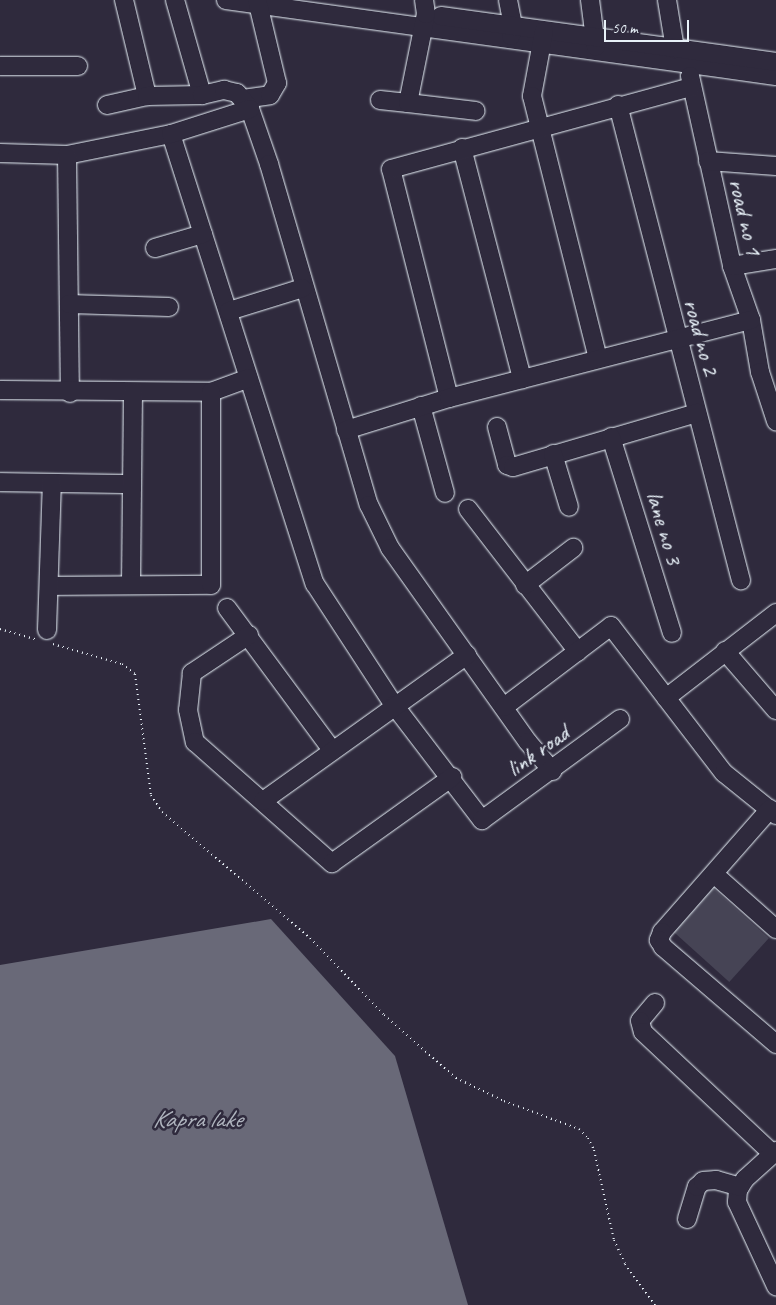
<!DOCTYPE html>
<html>
<head>
<meta charset="utf-8">
<style>
	body { margin:0 }
	#map { position:relative; width:776px; height:1305px; overflow:hidden; background:#2f2a3d; font-family:Caveat,sans-serif }
	div>[style] { position:absolute }
	[style*='--x'] { left:calc(var(--x)*1px); top:calc(var(--y)*1px); width:calc(var(--w)*1px); rotate:calc(var(--a)*1deg) }
	.green>* { inset:0; background:#464455; transform-origin:0 0 }
	.water>* { inset:0; background:#696978 }
	.path>* { height:2px; margin-top:-1px; transform-origin:0; background:repeating-linear-gradient(90deg,#e8f1f8 0 1px,transparent 0 5px) }
	.roads { filter:drop-shadow(0 0 1px #e8f1f8) drop-shadow(0 0 1px #e8f1f8) }
	.minor>* { height:18px; margin:-9px; padding:0 9px; transform-origin:9px; border-radius:9px; background:#2f2a3d }
	span { translate:-50% -50%; white-space:nowrap; text-align:center; line-height:1.15; -webkit-text-stroke:5px #2f2a3d; paint-order:stroke }
	.street-label { font-size:24px; color:#e8f1f8 }
	.water-label { font-size:25px; color:#afb4be; font-style:italic }
	.scale { position:absolute; left:604px; top:20px; width:85px; height:22px; box-sizing:border-box; border:2px solid #e8f1f8; border-top:0; padding-left:6px; font-size:15px; line-height:18px; white-space:nowrap; color:#e8f1f8; -webkit-text-stroke:4px #2f2a3d; paint-order:stroke }
</style>
</head>
<body>
<div id="map">
	<div class="green">
		<i style="left:713px;top:888px;width:75px;height:59px;rotate:42deg"></i>
	</div>
	<div class="water">
		<i style="clip-path:polygon(271px 919px,395px 1056px,468px 1305px,0 1305px,0 965px)"></i>
	</div>
	<div class="path">
		<i style="--x:0;--y:629;--w:37;--a:16"></i>
		<i style="--x:53;--y:644;--w:72;--a:16.2"></i>
		<i style="--x:122;--y:664;--w:16;--a:38"></i>
		<i style="--x:135;--y:674;--w:122;--a:82.5"></i>
		<i style="--x:151;--y:795;--w:20;--a:57"></i>
		<i style="--x:162;--y:812;--w:194;--a:40.4"></i>
		<i style="--x:310;--y:938;--w:107;--a:46.1"></i>
		<i style="--x:384;--y:1015;--w:96;--a:41.2"></i>
		<i style="--x:456;--y:1078;--w:53;--a:25.6"></i>
		<i style="--x:504;--y:1101;--w:80;--a:20.5"></i>
		<i style="--x:579;--y:1129;--w:13;--a:45"></i>
		<i style="--x:588;--y:1138;--w:13;--a:63"></i>
		<i style="--x:594;--y:1150;--w:92;--a:77.5"></i>
		<i style="--x:614;--y:1240;--w:26;--a:65"></i>
		<i style="--x:625;--y:1264;--w:51;--a:53.8"></i>
	</div>
	<div class="roads">
		<div class="minor">
			<i style="--x:124;--y:0;--w:99;--a:76.5"></i>
			<i style="--x:175;--y:0;--w:99;--a:74.1"></i>
			<i style="--x:226;--y:0;--w:555;--a:7.87"></i>
			<i style="--x:508;--y:0;--w:26;--a:79"></i>
			<i style="--x:513;--y:26;--w:10;--a:101"></i>
			<i style="--x:590;--y:0;--w:47;--a:82.7"></i>
			<i style="--x:667;--y:0;--w:50;--a:80.7"></i>
			<i style="--x:441;--y:16;--w:338;--a:7.8"></i>
			<i style="--x:544;--y:31;--w:66;--a:100.5"></i>
			<i style="--x:532;--y:96;--w:271;--a:75.9"></i>
			<i style="--x:0;--y:66;--w:78;--a:0"></i>
			<i style="--x:690;--y:76;--w:195;--a:77.5"></i>
			<i style="--x:732;--y:266;--w:57;--a:70.6"></i>
			<i style="--x:751;--y:320;--w:53;--a:80.2"></i>
			<i style="--x:760;--y:372;--w:52;--a:71.9"></i>
			<i style="--x:243;--y:99;--w:27;--a:-8"></i>
			<i style="--x:270;--y:95;--w:14;--a:-60"></i>
			<i style="--x:277;--y:83;--w:85;--a:-103.5"></i>
			<i style="--x:380;--y:100;--w:28;--a:6"></i>
			<i style="--x:408;--y:103;--w:91;--a:-78.6"></i>
			<i style="--x:426;--y:14;--w:14;--a:-98"></i>
			<i style="--x:408;--y:103;--w:68;--a:6.7"></i>
			<i style="--x:107;--y:105;--w:41;--a:-12.7"></i>
			<i style="--x:147;--y:96;--w:55;--a:-1"></i>
			<i style="--x:202;--y:95;--w:23;--a:-13"></i>
			<i style="--x:224;--y:90;--w:13;--a:13"></i>
			<i style="--x:237;--y:93;--w:21;--a:51"></i>
			<i style="--x:250;--y:109;--w:58;--a:70.9"></i>
			<i style="--x:269;--y:164;--w:355;--a:73.7"></i>
			<i style="--x:369;--y:505;--w:48;--a:64"></i>
			<i style="--x:390;--y:548;--w:238;--a:54.6"></i>
			<i style="--x:528;--y:742;--w:38;--a:50"></i>
			<i style="--x:618;--y:105;--w:491;--a:75.5"></i>
			<i style="--x:171;--y:134;--w:472;--a:72.3"></i>
			<i style="--x:315;--y:584;--w:145;--a:56.9"></i>
			<i style="--x:394;--y:705;--w:145;--a:52.6"></i>
			<i style="--x:482;--y:820;--w:171;--a:-36.2"></i>
			<i style="--x:462;--y:148;--w:239;--a:75.4"></i>
			<i style="--x:0;--y:153;--w:67;--a:1.7"></i>
			<i style="--x:67;--y:155;--w:106;--a:-11.4"></i>
			<i style="--x:171;--y:134;--w:83;--a:-17.6"></i>
			<i style="--x:67;--y:155;--w:238;--a:89.3"></i>
			<i style="--x:708;--y:161;--w:68;--a:4.2"></i>
			<i style="--x:155;--y:248;--w:50;--a:-16.3"></i>
			<i style="--x:732;--y:266;--w:45;--a:-9"></i>
			<i style="--x:69;--y:304;--w:100;--a:1.7"></i>
			<i style="--x:229;--y:311;--w:77;--a:-17.3"></i>
			<i style="--x:0;--y:390;--w:211;--a:0.5"></i>
			<i style="--x:211;--y:392;--w:40;--a:-20.2"></i>
			<i style="--x:449;--y:398;--w:236;--a:-104.2"></i>
			<i style="--x:391;--y:169;--w:311;--a:-15.3"></i>
			<i style="--x:421;--y:406;--w:90;--a:74.6"></i>
			<i style="--x:497;--y:427;--w:39;--a:75"></i>
			<i style="--x:507;--y:465;--w:6;--a:18"></i>
			<i style="--x:513;--y:467;--w:192;--a:-16.4"></i>
			<i style="--x:346;--y:430;--w:108;--a:-17.3"></i>
			<i style="--x:449;--y:398;--w:312;--a:-14.5"></i>
			<i style="--x:611;--y:437;--w:205;--a:72.7"></i>
			<i style="--x:553;--y:454;--w:55;--a:73.2"></i>
			<i style="--x:0;--y:482;--w:130;--a:0.9"></i>
			<i style="--x:468;--y:509;--w:180;--a:52.4"></i>
			<i style="--x:131;--y:584;--w:192;--a:-89.4"></i>
			<i style="--x:525;--y:585;--w:61;--a:-37.6"></i>
			<i style="--x:49;--y:586;--w:162;--a:-0.4"></i>
			<i style="--x:211;--y:585;--w:193;--a:-90"></i>
			<i style="--x:227;--y:608;--w:177;--a:53.5"></i>
			<i style="--x:47;--y:630;--w:147;--a:-88.1"></i>
			<i style="--x:249;--y:635;--w:69;--a:146.3"></i>
			<i style="--x:192;--y:673;--w:37;--a:96"></i>
			<i style="--x:188;--y:710;--w:33;--a:78"></i>
			<i style="--x:195;--y:742;--w:183;--a:41.5"></i>
			<i style="--x:332;--y:863;--w:148;--a:-35.6"></i>
			<i style="--x:725;--y:651;--w:78;--a:49.2"></i>
			<i style="--x:666;--y:698;--w:139;--a:-37.7"></i>
			<i style="--x:504;--y:707;--w:134;--a:-37.1"></i>
			<i style="--x:611;--y:626;--w:185;--a:52.5"></i>
			<i style="--x:724;--y:773;--w:67;--a:38.9"></i>
			<i style="--x:263;--y:801;--w:251;--a:-35.6"></i>
			<i style="--x:770;--y:809;--w:164;--a:131.3"></i>
			<i style="--x:662;--y:932;--w:9;--a:111"></i>
			<i style="--x:659;--y:940;--w:8;--a:60"></i>
			<i style="--x:663;--y:947;--w:149;--a:40.6"></i>
			<i style="--x:714;--y:874;--w:83;--a:41.6"></i>
			<i style="--x:655;--y:1003;--w:23;--a:130"></i>
			<i style="--x:640;--y:1021;--w:11;--a:75"></i>
			<i style="--x:643;--y:1032;--w:178;--a:43.2"></i>
			<i style="--x:776;--y:1151;--w:42;--a:137.9"></i>
			<i style="--x:745;--y:1179;--w:13;--a:122"></i>
			<i style="--x:738;--y:1190;--w:12;--a:95"></i>
			<i style="--x:737;--y:1202;--w:93;--a:65.1"></i>
			<i style="--x:687;--y:1219;--w:34;--a:-73"></i>
			<i style="--x:697;--y:1187;--w:8;--a:-45"></i>
			<i style="--x:703;--y:1181;--w:13;--a:-4"></i>
			<i style="--x:716;--y:1180;--w:25;--a:16"></i>
		</div>
	</div>
	<div class="street-label">
		<span style="left:745px;top:217px;rotate:77deg">road no 1</span>
		<span style="left:701px;top:337px;rotate:75deg">road no 2</span>
		<span style="left:664px;top:528px;rotate:73deg">lane no 3</span>
		<span style="left:538px;top:751px;rotate:-36deg">link road</span>
	</div>
	<div class="water-label">
		<span style="left:197px;top:1119px">Kapra lake</span>
	</div>
	<div class="scale">50 m</div>
</div>
</body>
</html>
